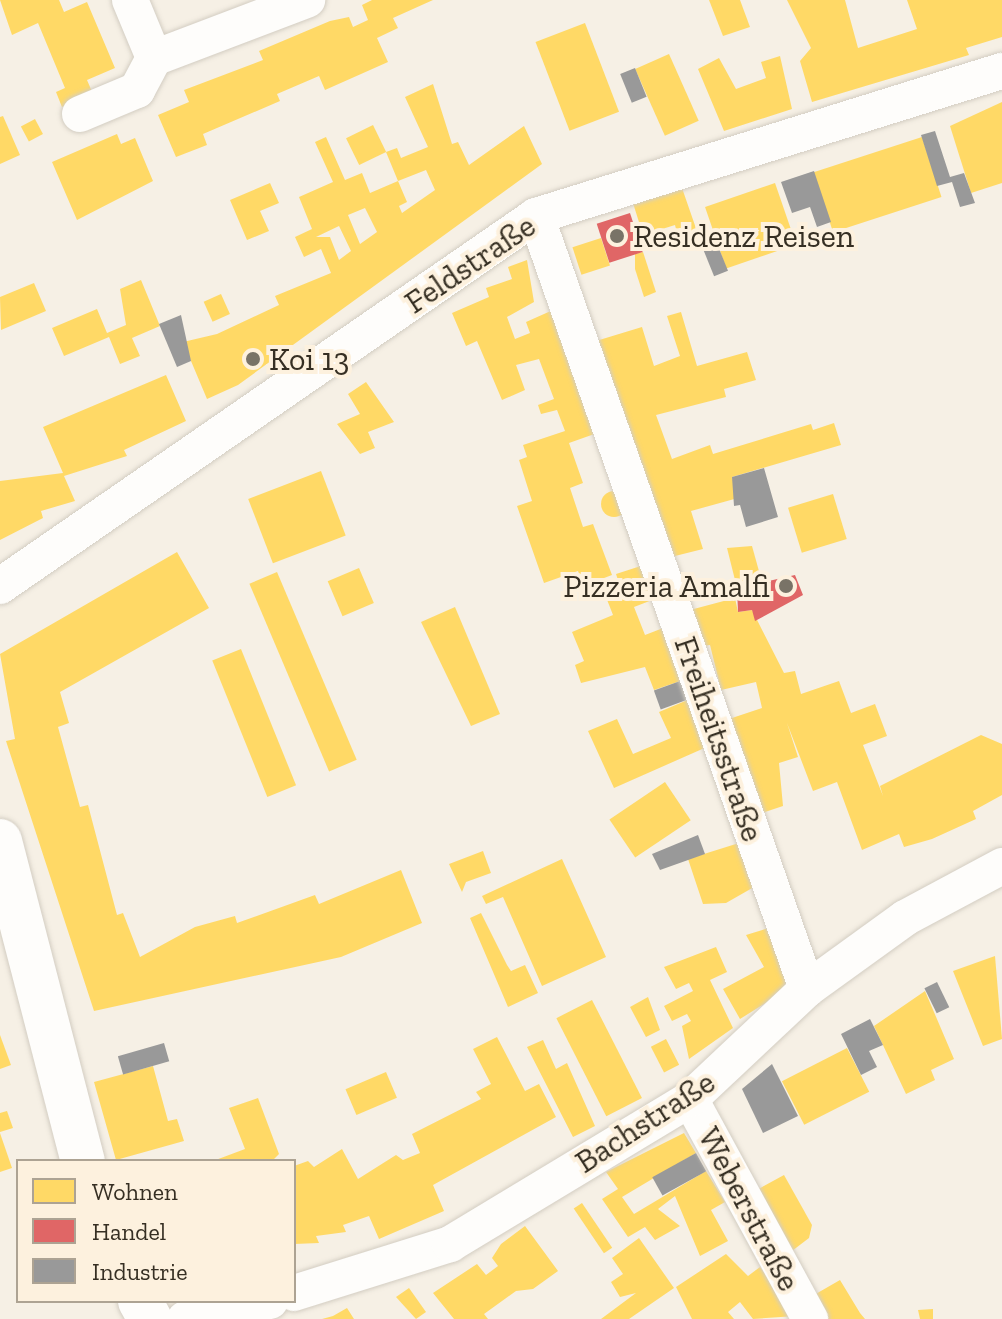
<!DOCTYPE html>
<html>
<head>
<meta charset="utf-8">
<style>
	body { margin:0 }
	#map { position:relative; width:1002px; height:1319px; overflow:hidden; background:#f6f0e5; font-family:"Zilla Slab",serif }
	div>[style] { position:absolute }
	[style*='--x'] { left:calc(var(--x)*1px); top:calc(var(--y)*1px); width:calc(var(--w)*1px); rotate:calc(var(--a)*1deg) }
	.homes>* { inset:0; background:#ffd966; transform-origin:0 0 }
	.round { border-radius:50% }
	.shops>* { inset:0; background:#e06666; transform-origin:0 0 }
	.industry>* { inset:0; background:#999; transform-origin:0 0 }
	.roads { filter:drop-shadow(0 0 2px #d3cdc2) drop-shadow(0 0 2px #d3cdc2) }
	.minor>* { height:36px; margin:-18px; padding:0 18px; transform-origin:18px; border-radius:18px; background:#fefdfb }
	.major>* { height:44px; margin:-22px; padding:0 22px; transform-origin:22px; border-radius:22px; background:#fefdfb }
	.dots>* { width:22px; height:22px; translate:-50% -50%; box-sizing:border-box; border:4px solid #fdf1de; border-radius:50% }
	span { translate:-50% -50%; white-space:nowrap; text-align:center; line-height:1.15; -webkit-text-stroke:8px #fdf1de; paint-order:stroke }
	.poi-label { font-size:32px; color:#362f23 }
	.left { translate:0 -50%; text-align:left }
	.right { translate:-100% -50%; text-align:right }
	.street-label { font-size:32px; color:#362f23 }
	.legend { position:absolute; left:16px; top:1159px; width:280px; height:144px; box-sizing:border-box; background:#fdf1de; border:2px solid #ada393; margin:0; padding:10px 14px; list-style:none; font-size:24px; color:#362f23 }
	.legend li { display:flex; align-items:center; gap:16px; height:40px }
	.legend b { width:40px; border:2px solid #ada393 }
</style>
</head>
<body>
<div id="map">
	<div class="homes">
		<i style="clip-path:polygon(0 0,59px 0,64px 12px,87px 2px,115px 68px,87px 80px,93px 94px,62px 107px,56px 92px,65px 88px,38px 23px,12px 35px)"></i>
		<i style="clip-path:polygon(372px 0,433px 0,393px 18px,398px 28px,377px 38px,388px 62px,325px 90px,319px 76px,277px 94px,280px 101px,203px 134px,207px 145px,176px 157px,158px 115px,189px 102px,184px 90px,263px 60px,259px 51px,330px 21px,349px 17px,353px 27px,368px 20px,362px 5px)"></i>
		<i style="clip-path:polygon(709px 0,740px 0,750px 27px,723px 36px)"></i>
		<i style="clip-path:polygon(787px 0,845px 0,858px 48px,917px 29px,907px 0,1002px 0,1002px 37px,966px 48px,969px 55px,812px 102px,800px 61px,811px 48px)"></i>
		<i style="left:585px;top:23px;width:95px;height:53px;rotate:69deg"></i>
		<i style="left:669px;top:54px;width:73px;height:37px;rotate:66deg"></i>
		<i style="clip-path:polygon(780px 56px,792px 109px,724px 131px,698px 69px,719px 58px,736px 89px,766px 78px,761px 62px)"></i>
		<i style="clip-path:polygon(evenodd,433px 84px,452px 144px,458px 142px,469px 165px,524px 126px,542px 164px,238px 385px,207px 399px,183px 342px,217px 334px,279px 305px,275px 296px,331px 273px,321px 249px,304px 257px,295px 237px,312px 229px,299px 197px,333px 182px,315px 142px,326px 137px,345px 180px,362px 173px,370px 193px,398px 181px,407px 202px,399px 206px,402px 213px,435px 190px,426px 170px,398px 181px,386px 152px,397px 148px,401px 158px,428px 147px,405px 97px,433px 84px,365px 208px,377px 232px,360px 244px,348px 215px,365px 208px,433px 84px,339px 226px,351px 251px,339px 260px,330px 237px,316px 237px,339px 226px)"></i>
		<i style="clip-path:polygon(1002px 102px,1002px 183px,971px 193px,950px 126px)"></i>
		<i style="clip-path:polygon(3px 116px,20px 155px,0 164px,0 117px)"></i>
		<i style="left:35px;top:119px;width:17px;height:16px;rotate:62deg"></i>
		<i style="left:373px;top:125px;width:30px;height:30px;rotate:64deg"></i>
		<i style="clip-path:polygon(117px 134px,121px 144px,135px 138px,153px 181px,77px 220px,52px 162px)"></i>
		<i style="left:922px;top:137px;width:63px;height:114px;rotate:72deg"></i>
		<i style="clip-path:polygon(270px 183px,279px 203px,260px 211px,269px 231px,247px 240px,230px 200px)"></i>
		<i style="left:775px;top:183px;width:65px;height:74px;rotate:71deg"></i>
		<i style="clip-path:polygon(682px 188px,699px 237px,689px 230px,677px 233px,675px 225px,643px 235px,633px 203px)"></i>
		<i style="left:601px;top:238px;width:29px;height:30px;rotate:72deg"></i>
		<i style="clip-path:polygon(643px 252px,656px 292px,644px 297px,635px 269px,635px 254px)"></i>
		<i style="clip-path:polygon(527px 260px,534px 302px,507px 317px,515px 339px,530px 333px,526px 322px,553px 310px,600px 432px,569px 443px,583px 483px,570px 488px,583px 527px,593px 524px,612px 575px,583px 586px,578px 571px,544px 583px,517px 506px,532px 501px,519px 460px,527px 457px,523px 445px,565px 431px,557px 410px,541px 414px,538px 405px,554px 399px,539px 359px,516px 365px,525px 390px,502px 400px,477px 341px,466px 346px,452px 313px,489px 297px,486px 288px,512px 279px,508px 267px)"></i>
		<i style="clip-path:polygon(141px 280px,160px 326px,132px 338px,140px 356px,120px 364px,109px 337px,64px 356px,52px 328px,97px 309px,107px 333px,126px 325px,120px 289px)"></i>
		<i style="clip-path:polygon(34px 283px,46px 311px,1px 330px,0 297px)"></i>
		<i style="left:221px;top:294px;width:22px;height:19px;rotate:66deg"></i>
		<i style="clip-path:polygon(681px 312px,697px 366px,747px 352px,756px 380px,724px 389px,726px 397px,656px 415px,672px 459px,710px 445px,713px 454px,811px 424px,813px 430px,834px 423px,841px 445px,732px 477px,738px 498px,691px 511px,703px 549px,671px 557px,596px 341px,642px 327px,654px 366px,680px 356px,667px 316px)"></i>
		<i style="clip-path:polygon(166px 375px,186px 421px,124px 450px,127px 456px,64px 476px,75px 501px,41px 511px,43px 518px,0 540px,0 481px,63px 473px,43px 427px)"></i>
		<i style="clip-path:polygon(366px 382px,394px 422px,368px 432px,375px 448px,360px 454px,337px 424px,360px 414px,348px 394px)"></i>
		<i style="left:321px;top:471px;width:69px;height:78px;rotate:69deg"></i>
		<i class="round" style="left:601px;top:491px;width:26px;height:26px"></i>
		<i style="left:833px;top:494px;width:47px;height:47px;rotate:73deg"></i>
		<i style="clip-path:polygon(752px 546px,762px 582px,737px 588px,727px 548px)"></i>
		<i style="clip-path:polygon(177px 552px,209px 608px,60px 692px,69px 723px,58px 727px,80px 807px,88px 805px,117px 915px,123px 913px,140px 957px,195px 927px,235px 916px,237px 923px,315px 895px,319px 904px,401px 870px,422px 923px,341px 957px,94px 1011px,6px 741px,15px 739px,0 654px)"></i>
		<i style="clip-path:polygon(647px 564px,660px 597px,634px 607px,645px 635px,671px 625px,689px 678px,654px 690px,645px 667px,581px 683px,575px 665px,584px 661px,572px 632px,613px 615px,604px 592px,620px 586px,616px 574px)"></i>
		<i style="left:359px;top:568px;width:38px;height:34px;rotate:67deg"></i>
		<i style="left:277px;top:572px;width:204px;height:30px;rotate:67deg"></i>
		<i style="clip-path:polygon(735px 598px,738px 612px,752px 610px,784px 673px,795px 671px,801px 694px,839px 681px,851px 713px,875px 704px,887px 736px,863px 745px,883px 796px,880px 786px,981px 735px,1002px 744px,1002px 795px,973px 811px,976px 819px,932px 839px,904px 847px,899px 834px,862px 850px,837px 782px,813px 791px,787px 723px,798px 757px,779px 763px,783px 806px,759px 814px,729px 719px,762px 708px,756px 682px,721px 690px,710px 645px,703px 646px,690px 610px)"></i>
		<i style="clip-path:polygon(455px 607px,500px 714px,471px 726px,421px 622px)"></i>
		<i style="left:241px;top:649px;width:147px;height:31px;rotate:68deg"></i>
		<i style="clip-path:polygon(690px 699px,709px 746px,614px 788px,588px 731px,617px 719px,633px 754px,671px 738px,659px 712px)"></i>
		<i style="left:665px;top:782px;width:46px;height:67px;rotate:56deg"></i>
		<i style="clip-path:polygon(739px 843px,754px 887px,726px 903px,703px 904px,688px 859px)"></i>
		<i style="clip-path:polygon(483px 851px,491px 873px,466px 882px,462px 892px,449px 864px)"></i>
		<i style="clip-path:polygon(562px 859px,606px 957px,542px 986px,503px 897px,486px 904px,482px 896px)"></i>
		<i style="clip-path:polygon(481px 913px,507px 965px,511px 971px,525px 965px,538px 993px,508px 1007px,470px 918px)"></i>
		<i style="clip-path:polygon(772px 927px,791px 987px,740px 1019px,723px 989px,764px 967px,746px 935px)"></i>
		<i style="clip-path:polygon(716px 947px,727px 972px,710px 980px,733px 1028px,689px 1059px,682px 1026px,691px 1021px,687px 1014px,672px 1021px,664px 1006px,693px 991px,689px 983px,676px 989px,664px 967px)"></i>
		<i style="clip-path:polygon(995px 956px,1002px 1039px,983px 1046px,953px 971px)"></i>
		<i style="clip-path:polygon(925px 991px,954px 1059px,931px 1070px,935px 1080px,906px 1094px,874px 1026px)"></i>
		<i style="clip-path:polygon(648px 997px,660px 1030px,646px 1037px,630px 1007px)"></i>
		<i style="left:592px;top:1000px;width:110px;height:40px;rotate:63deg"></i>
		<i style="clip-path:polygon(0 1035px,11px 1065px,0 1069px)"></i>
		<i style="clip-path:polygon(497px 1037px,525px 1091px,539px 1084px,556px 1117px,433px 1185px,444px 1211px,379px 1239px,369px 1216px,343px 1225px,346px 1232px,316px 1236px,319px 1243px,294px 1244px,294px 1166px,308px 1161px,314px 1167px,342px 1149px,358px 1179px,396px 1155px,403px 1160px,420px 1153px,412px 1134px,481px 1099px,476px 1092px,491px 1084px,473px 1049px)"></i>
		<i style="left:666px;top:1039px;width:29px;height:17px;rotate:63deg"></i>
		<i style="clip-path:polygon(543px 1040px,556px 1069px,567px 1063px,595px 1126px,573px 1137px,527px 1047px)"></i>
		<i style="left:847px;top:1048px;width:49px;height:73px;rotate:63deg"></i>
		<i style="clip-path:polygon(153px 1066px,168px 1121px,177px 1119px,184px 1141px,116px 1160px,94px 1082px)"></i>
		<i style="left:386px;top:1072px;width:28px;height:44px;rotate:67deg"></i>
		<i style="clip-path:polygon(258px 1098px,279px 1154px,272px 1161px,213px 1161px,245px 1149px,229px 1108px)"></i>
		<i style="clip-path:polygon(7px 1111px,13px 1128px,0 1132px,0 1113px)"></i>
		<i style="clip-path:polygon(0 1133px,12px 1168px,0 1172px)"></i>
		<i style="clip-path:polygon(684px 1133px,696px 1153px,622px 1197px,634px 1214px,706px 1171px,725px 1202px,711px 1210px,728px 1241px,700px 1256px,675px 1196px,658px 1209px,680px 1226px,655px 1240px,645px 1227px,628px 1237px,602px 1199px,618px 1189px,606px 1172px)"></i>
		<i style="clip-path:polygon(784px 1175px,812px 1225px,809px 1238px,788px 1254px,753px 1192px)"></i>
		<i style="left:582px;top:1203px;width:54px;height:10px;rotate:56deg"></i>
		<i style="clip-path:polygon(525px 1226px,558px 1271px,533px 1289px,516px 1291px,484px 1314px,488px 1319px,454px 1319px,433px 1293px,477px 1264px,486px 1275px,498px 1266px,492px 1258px,501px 1244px)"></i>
		<i style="clip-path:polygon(639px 1238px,674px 1288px,629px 1319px,601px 1319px,636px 1293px,620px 1297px,611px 1282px,623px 1274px,612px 1258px)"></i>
		<i style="clip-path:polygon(726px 1254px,748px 1276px,760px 1267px,796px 1316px,753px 1319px,740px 1302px,728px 1312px,734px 1319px,692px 1319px,676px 1287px)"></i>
		<i style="clip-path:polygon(840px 1280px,860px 1313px,865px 1319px,828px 1319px,814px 1295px)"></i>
		<i style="clip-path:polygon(409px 1288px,426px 1312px,416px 1319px,396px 1297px)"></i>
		<i style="clip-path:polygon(347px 1308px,354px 1319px,322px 1319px,333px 1316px)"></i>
		<i style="clip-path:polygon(933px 1309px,933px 1319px,920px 1319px,918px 1310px)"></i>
	</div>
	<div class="shops">
		<i style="left:630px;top:213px;width:41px;height:35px;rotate:72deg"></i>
		<i style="clip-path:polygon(795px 575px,803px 595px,755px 621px,752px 610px,738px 612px,737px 588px)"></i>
	</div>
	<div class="industry">
		<i style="left:635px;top:68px;width:31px;height:16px;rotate:68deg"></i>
		<i style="clip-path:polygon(935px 131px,950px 177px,964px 173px,975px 203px,960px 207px,952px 182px,937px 186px,921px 135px)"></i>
		<i style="clip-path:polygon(814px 171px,831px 222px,817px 227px,810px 207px,792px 213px,781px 182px)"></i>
		<i style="left:716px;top:241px;width:32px;height:15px;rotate:68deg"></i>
		<i style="clip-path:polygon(181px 315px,191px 361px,177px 367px,159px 324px)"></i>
		<i style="clip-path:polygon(764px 468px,778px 517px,746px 527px,740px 505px,734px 506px,732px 477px)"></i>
		<i style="left:683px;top:680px;width:20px;height:31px;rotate:70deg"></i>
		<i style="clip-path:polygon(698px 835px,705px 854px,660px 870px,652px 854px)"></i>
		<i style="left:937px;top:982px;width:28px;height:14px;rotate:64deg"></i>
		<i style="clip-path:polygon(870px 1019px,883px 1045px,869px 1051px,877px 1067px,861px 1075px,841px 1034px)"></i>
		<i style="left:164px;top:1043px;width:19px;height:48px;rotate:74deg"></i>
		<i style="clip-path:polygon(772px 1064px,798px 1116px,763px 1133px,742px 1089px)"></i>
		<i style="left:696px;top:1153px;width:21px;height:50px;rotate:61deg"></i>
	</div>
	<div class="roads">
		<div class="minor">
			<i style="--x:130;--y:0;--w:63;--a:67.5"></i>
			<i style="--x:154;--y:58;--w:164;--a:-20.8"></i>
			<i style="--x:80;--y:114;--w:62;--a:-22.8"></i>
			<i style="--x:137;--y:90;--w:36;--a:-62"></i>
			<i style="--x:536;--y:216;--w:819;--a:70.68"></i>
			<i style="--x:0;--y:586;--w:651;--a:-34.62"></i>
			<i style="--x:536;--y:216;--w:488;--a:-17.3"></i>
			<i style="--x:690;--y:1099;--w:251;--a:61.4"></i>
			<i style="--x:294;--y:1293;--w:164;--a:-17.4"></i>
			<i style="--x:450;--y:1244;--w:280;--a:-31.1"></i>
			<i style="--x:690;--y:1099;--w:161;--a:-43.2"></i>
			<i style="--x:807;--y:989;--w:121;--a:-35.9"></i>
			<i style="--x:905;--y:918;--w:110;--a:-28.2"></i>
			<i style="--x:185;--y:1319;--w:87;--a:-12"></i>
		</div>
		<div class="major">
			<i style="--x:0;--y:841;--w:331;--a:75.5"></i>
			<i style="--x:140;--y:1301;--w:21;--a:61"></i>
		</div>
	</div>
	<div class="dots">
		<i style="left:617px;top:236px;background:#797367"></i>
		<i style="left:253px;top:359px;background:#797367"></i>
		<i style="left:786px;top:586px;background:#797367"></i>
	</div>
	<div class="poi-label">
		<span class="left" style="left:633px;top:236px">Residenz Reisen</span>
		<span class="left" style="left:269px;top:359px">Koi 13</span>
		<span class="right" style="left:770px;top:586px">Pizzeria Amalfi</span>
	</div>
	<div class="street-label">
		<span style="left:470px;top:264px;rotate:-34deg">Feldstraße</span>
		<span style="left:719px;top:739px;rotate:71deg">Freiheitsstraße</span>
		<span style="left:645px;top:1122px;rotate:-33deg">Bachstraße</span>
		<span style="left:749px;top:1209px;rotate:62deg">Weberstraße</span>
	</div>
	<ul class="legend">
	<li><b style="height:22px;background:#ffd966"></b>Wohnen</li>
	<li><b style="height:22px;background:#e06666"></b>Handel</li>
	<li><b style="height:22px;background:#999"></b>Industrie</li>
	</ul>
</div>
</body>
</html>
